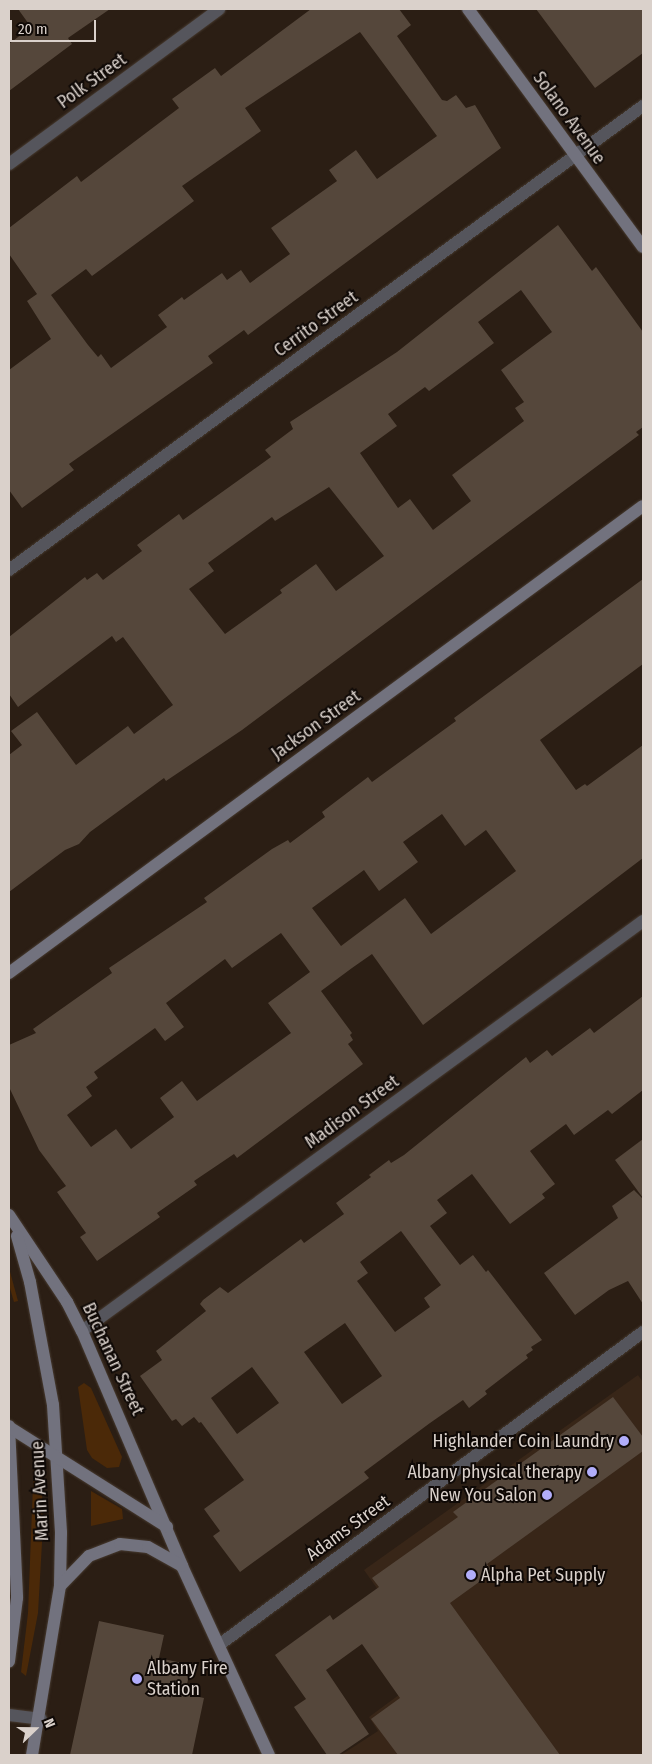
<!DOCTYPE html>
<html>
<head>
<meta charset="utf-8">
<style>
	body { margin:0 }
	#map { position:relative; width:652px; height:1764px; overflow:hidden; background:#2b1e14; font-family:"Fira Sans Condensed",sans-serif }
	div>[style] { position:absolute }
	[style*='--x'] { left:calc(var(--x)*1px); top:calc(var(--y)*1px); width:calc(var(--w)*1px); rotate:calc(var(--a)*1deg) }
	.built>* { inset:0; background:#382618 }
	.green>* { inset:0; background:#4b2908 }
	.building>* { inset:0; background:#55473b }
	.roads { filter:drop-shadow(0 0 1px #473b31) drop-shadow(0 0 1px #473b31) }
	.lane>* { height:12px; margin:-6px; padding:0 6px; transform-origin:6px; border-radius:6px; background:#55555c }
	.street>* { height:12px; margin:-6px; padding:0 6px; transform-origin:6px; border-radius:6px; background:#55555c }
	.secondary>* { height:12px; margin:-6px; padding:0 6px; transform-origin:6px; border-radius:6px; background:#72727e }
	.dots>* { width:14px; height:14px; translate:-50% -50%; box-sizing:border-box; border:2px solid #0f0906; border-radius:50% }
	span { translate:-50% -50%; white-space:nowrap; text-align:center; line-height:1.15; -webkit-text-stroke:4px #0f0906; paint-order:stroke }
	.street-label { font-size:18px; color:#dad1cb }
	.poi-label { font-size:18px; color:#dad1cb }
	.right { translate:-100% -50%; text-align:right }
	.left { translate:0 -50%; text-align:left }
	.frame { position:absolute; inset:0; border:10px solid #dad1cb; pointer-events:none }
	.north { position:absolute; left:10px; top:1704px; width:50px; height:50px; -webkit-text-stroke:4px #0f0906; paint-order:stroke; rotate:68deg; font-size:14px; font-weight:700; line-height:20px; text-align:center; color:#dad1cb }
	.north::after { content:''; display:block; margin:auto; width:18px; height:22px; background:#dad1cb; clip-path:polygon(50% 0,100% 100%,50% 72%,0 100%) }
	.scale { position:absolute; left:10px; top:20px; width:86px; height:22px; box-sizing:border-box; border:2px solid #dad1cb; border-top:0; padding-left:6px; font-size:15px; line-height:18px; white-space:nowrap; color:#dad1cb; -webkit-text-stroke:4px #0f0906; paint-order:stroke }
</style>
</head>
<body>
<div id="map">
	<div class="built">
		<i style="clip-path:polygon(638px 1375px,643px 1382px,643px 1755px,341px 1755px,378px 1731px,369px 1717px,434px 1669px,364px 1570px)"></i>
	</div>
	<div class="green">
		<i style="clip-path:polygon(9px 1268px,18px 1301px,14px 1302px,9px 1285px)"></i>
		<i style="clip-path:polygon(84px 1383px,91px 1388px,122px 1457px,119px 1467px,107px 1468px,92px 1458px,87px 1450px,78px 1387px)"></i>
		<i style="clip-path:polygon(34px 1459px,41px 1462px,43px 1525px,38px 1613px,26px 1676px,21px 1672px,28px 1613px)"></i>
		<i style="clip-path:polygon(91px 1491px,122px 1509px,123px 1519px,91px 1526px)"></i>
	</div>
	<div class="building">
		<i style="clip-path:polygon(18px 9px,110px 9px,68px 38px,72px 44px,9px 91px,9px 44px,31px 27px)"></i>
		<i style="clip-path:polygon(evenodd,311px 9px,399px 9px,411px 25px,397px 36px,442px 100px,447px 101px,456px 95px,466px 108px,475px 105px,501px 148px,248px 335px,244px 330px,208px 356px,213px 363px,69px 464px,74px 470px,22px 508px,9px 490px,9px 370px,51px 339px,27px 301px,37px 294px,9px 254px,9px 228px,77px 176px,81px 182px,179px 108px,172px 99px,215px 68px,221px 76px,311px 9px,360px 32px,437px 136px,377px 179px,356px 150px,329px 170px,337px 181px,271px 228px,290px 254px,250px 283px,241px 270px,227px 280px,222px 273px,184px 300px,182px 297px,158px 315px,167px 327px,111px 368px,101px 354px,98px 357px,88px 345px,51px 295px,86px 269px,92px 276px,194px 201px,182px 186px,261px 131px,245px 108px,360px 32px)"></i>
		<i style="clip-path:polygon(536px 9px,643px 9px,643px 53px,595px 88px)"></i>
		<i style="clip-path:polygon(evenodd,558px 225px,592px 271px,596px 267px,643px 332px,643px 427px,636px 432px,639px 435px,242px 730px,166px 781px,164px 778px,90px 832px,79px 844px,65px 850px,9px 892px,9px 755px,22px 745px,11px 731px,37px 712px,76px 765px,128px 726px,134px 734px,173px 705px,123px 637px,116px 642px,112px 636px,18px 707px,9px 694px,9px 637px,85px 577px,87px 580px,97px 573px,103px 580px,142px 551px,137px 545px,179px 514px,183px 520px,271px 457px,265px 450px,293px 429px,290px 422px,397px 352px,558px 225px,521px 290px,552px 332px,501px 370px,524px 402px,515px 408px,524px 421px,452px 475px,471px 501px,433px 530px,410px 499px,398px 508px,360px 453px,397px 426px,388px 414px,425px 387px,429px 391px,494px 343px,478px 322px,521px 290px,558px 225px,329px 487px,384px 556px,336px 591px,316px 564px,280px 590px,282px 593px,225px 634px,189px 589px,214px 571px,208px 563px,272px 517px,275px 521px,329px 487px)"></i>
		<i style="clip-path:polygon(evenodd,643px 579px,643px 664px,540px 740px,576px 790px,585px 784px,587px 786px,643px 745px,643px 858px,423px 1025px,372px 954px,352px 968px,321px 991px,352px 1033px,350px 1035px,353px 1040px,348px 1044px,363px 1064px,237px 1158px,234px 1154px,194px 1181px,197px 1185px,157px 1213px,160px 1217px,97px 1261px,80px 1237px,86px 1233px,57px 1192px,66px 1186px,39px 1150px,9px 1087px,9px 1045px,36px 1033px,33px 1029px,112px 973px,109px 968px,207px 902px,204px 898px,272px 849px,288px 840px,290px 843px,325px 817px,322px 812px,368px 777px,372px 782px,456px 721px,454px 718px,643px 579px,442px 814px,465px 846px,486px 830px,516px 871px,431px 934px,405px 898px,341px 946px,312px 908px,364px 870px,379px 891px,418px 862px,403px 842px,442px 814px,643px 579px,281px 933px,310px 972px,268px 1003px,291px 1033px,197px 1101px,182px 1081px,160px 1098px,174px 1117px,131px 1149px,116px 1129px,91px 1147px,67px 1115px,92px 1096px,86px 1087px,98px 1078px,94px 1072px,155px 1028px,165px 1041px,184px 1027px,166px 1003px,225px 959px,232px 968px,281px 933px)"></i>
		<i style="clip-path:polygon(evenodd,643px 996px,643px 1090px,612px 1114px,608px 1110px,574px 1135px,566px 1124px,530px 1151px,555px 1184px,542px 1194px,545px 1198px,510px 1224px,472px 1174px,437px 1200px,447px 1213px,430px 1226px,460px 1265px,473px 1255px,486px 1272px,488px 1270px,542px 1340px,531px 1347px,533px 1350px,526px 1355px,528px 1358px,485px 1391px,487px 1394px,469px 1408px,463px 1400px,430px 1423px,364px 1472px,369px 1478px,240px 1572px,213px 1536px,220px 1531px,204px 1509px,244px 1480px,201px 1422px,199px 1423px,194px 1417px,182px 1426px,176px 1419px,172px 1421px,140px 1376px,162px 1360px,156px 1351px,206px 1311px,200px 1304px,203px 1300px,220px 1287px,228px 1293px,301px 1239px,304px 1243px,344px 1214px,336px 1203px,371px 1177px,369px 1175px,389px 1160px,391px 1163px,404px 1155px,526px 1057px,530px 1063px,547px 1050px,552px 1056px,590px 1028px,594px 1033px,643px 996px,401px 1231px,441px 1285px,424px 1298px,430px 1307px,395px 1332px,357px 1281px,368px 1273px,360px 1262px,401px 1231px,643px 996px,345px 1323px,382px 1376px,342px 1404px,304px 1352px,345px 1323px,643px 996px,252px 1367px,279px 1403px,237px 1434px,211px 1398px,252px 1367px)"></i>
		<i style="clip-path:polygon(643px 1139px,643px 1198px,615px 1160px)"></i>
		<i style="clip-path:polygon(634px 1190px,643px 1199px,643px 1304px,628px 1281px,609px 1290px,575px 1315px,544px 1273px,618px 1218px,612px 1206px)"></i>
		<i style="clip-path:polygon(613px 1397px,643px 1437px,643px 1451px,487px 1564px,493px 1572px,450px 1603px,560px 1755px,398px 1755px,371px 1719px,400px 1698px,362px 1644px,326px 1670px,369px 1734px,338px 1755px,327px 1755px,294px 1707px,306px 1699px,275px 1655px,330px 1615px,333px 1620px,379px 1587px,372px 1578px,458px 1517px,453px 1512px)"></i>
		<i style="clip-path:polygon(99px 1621px,164px 1635px,159px 1658px,191px 1665px,185px 1694px,204px 1698px,192px 1755px,70px 1755px)"></i>
	</div>
	<div class="roads">
		<div class="lane">
			<i style="--x:9;--y:1715;--w:32;--a:7"></i>
		</div>
		<div class="street">
			<i style="--x:9;--y:164;--w:261;--a:-36.4"></i>
			<i style="--x:9;--y:570;--w:786;--a:-36.2"></i>
			<i style="--x:82;--y:1331;--w:695;--a:-36.16"></i>
			<i style="--x:219;--y:1645;--w:527;--a:-36.44"></i>
		</div>
		<div class="secondary">
			<i style="--x:468;--y:9;--w:295;--a:53.7"></i>
			<i style="--x:9;--y:973;--w:787;--a:-36.38"></i>
			<i style="--x:9;--y:1215;--w:105;--a:56.3"></i>
			<i style="--x:67;--y:1302;--w:33;--a:63"></i>
			<i style="--x:82;--y:1331;--w:255;--a:66.9"></i>
			<i style="--x:182;--y:1566;--w:208;--a:65.3"></i>
			<i style="--x:17;--y:1236;--w:48;--a:74.2"></i>
			<i style="--x:30;--y:1282;--w:125;--a:79.4"></i>
			<i style="--x:53;--y:1405;--w:128;--a:86.4"></i>
			<i style="--x:61;--y:1533;--w:53;--a:91.1"></i>
			<i style="--x:60;--y:1586;--w:171;--a:99.4"></i>
			<i style="--x:9;--y:1426;--w:172;--a:87.3"></i>
			<i style="--x:17;--y:1598;--w:64;--a:97.2"></i>
			<i style="--x:9;--y:1427;--w:187;--a:32.3"></i>
			<i style="--x:60;--y:1586;--w:42;--a:-46"></i>
			<i style="--x:89;--y:1556;--w:33;--a:-21"></i>
			<i style="--x:120;--y:1544;--w:28;--a:6"></i>
			<i style="--x:148;--y:1547;--w:39;--a:29"></i>
		</div>
	</div>
	<div class="dots">
		<i style="left:624px;top:1441px;background:#b1adfa"></i>
		<i style="left:592px;top:1472px;background:#b1adfa"></i>
		<i style="left:547px;top:1495px;background:#b1adfa"></i>
		<i style="left:471px;top:1575px;background:#b1adfa"></i>
		<i style="left:137px;top:1679px;background:#b1adfa"></i>
	</div>
	<div class="street-label">
		<span style="left:92px;top:81px;rotate:-36deg">Polk Street</span>
		<span style="left:569px;top:118px;rotate:54deg">Solano Avenue</span>
		<span style="left:316px;top:324px;rotate:-36deg">Cerrito Street</span>
		<span style="left:316px;top:725px;rotate:-36deg">Jackson Street</span>
		<span style="left:352px;top:1112px;rotate:-36deg">Madison Street</span>
		<span style="left:113px;top:1359px;rotate:65deg">Buchanan Street</span>
		<span style="left:40px;top:1491px;rotate:-93deg">Marin Avenue</span>
		<span style="left:348px;top:1528px;rotate:-36deg">Adams Street</span>
	</div>
	<div class="poi-label">
		<span class="right" style="left:614px;top:1441px">Highlander Coin Laundry</span>
		<span class="right" style="left:582px;top:1472px">Albany physical therapy</span>
		<span class="right" style="left:537px;top:1495px">New You Salon</span>
		<span class="left" style="left:481px;top:1575px">Alpha Pet Supply</span>
		<span class="left" style="left:147px;top:1679px">Albany Fire<br>Station</span>
	</div>
	<div class="frame"></div>
	<div class="north">N</div>
	<div class="scale">20 m</div>
</div>
</body>
</html>
